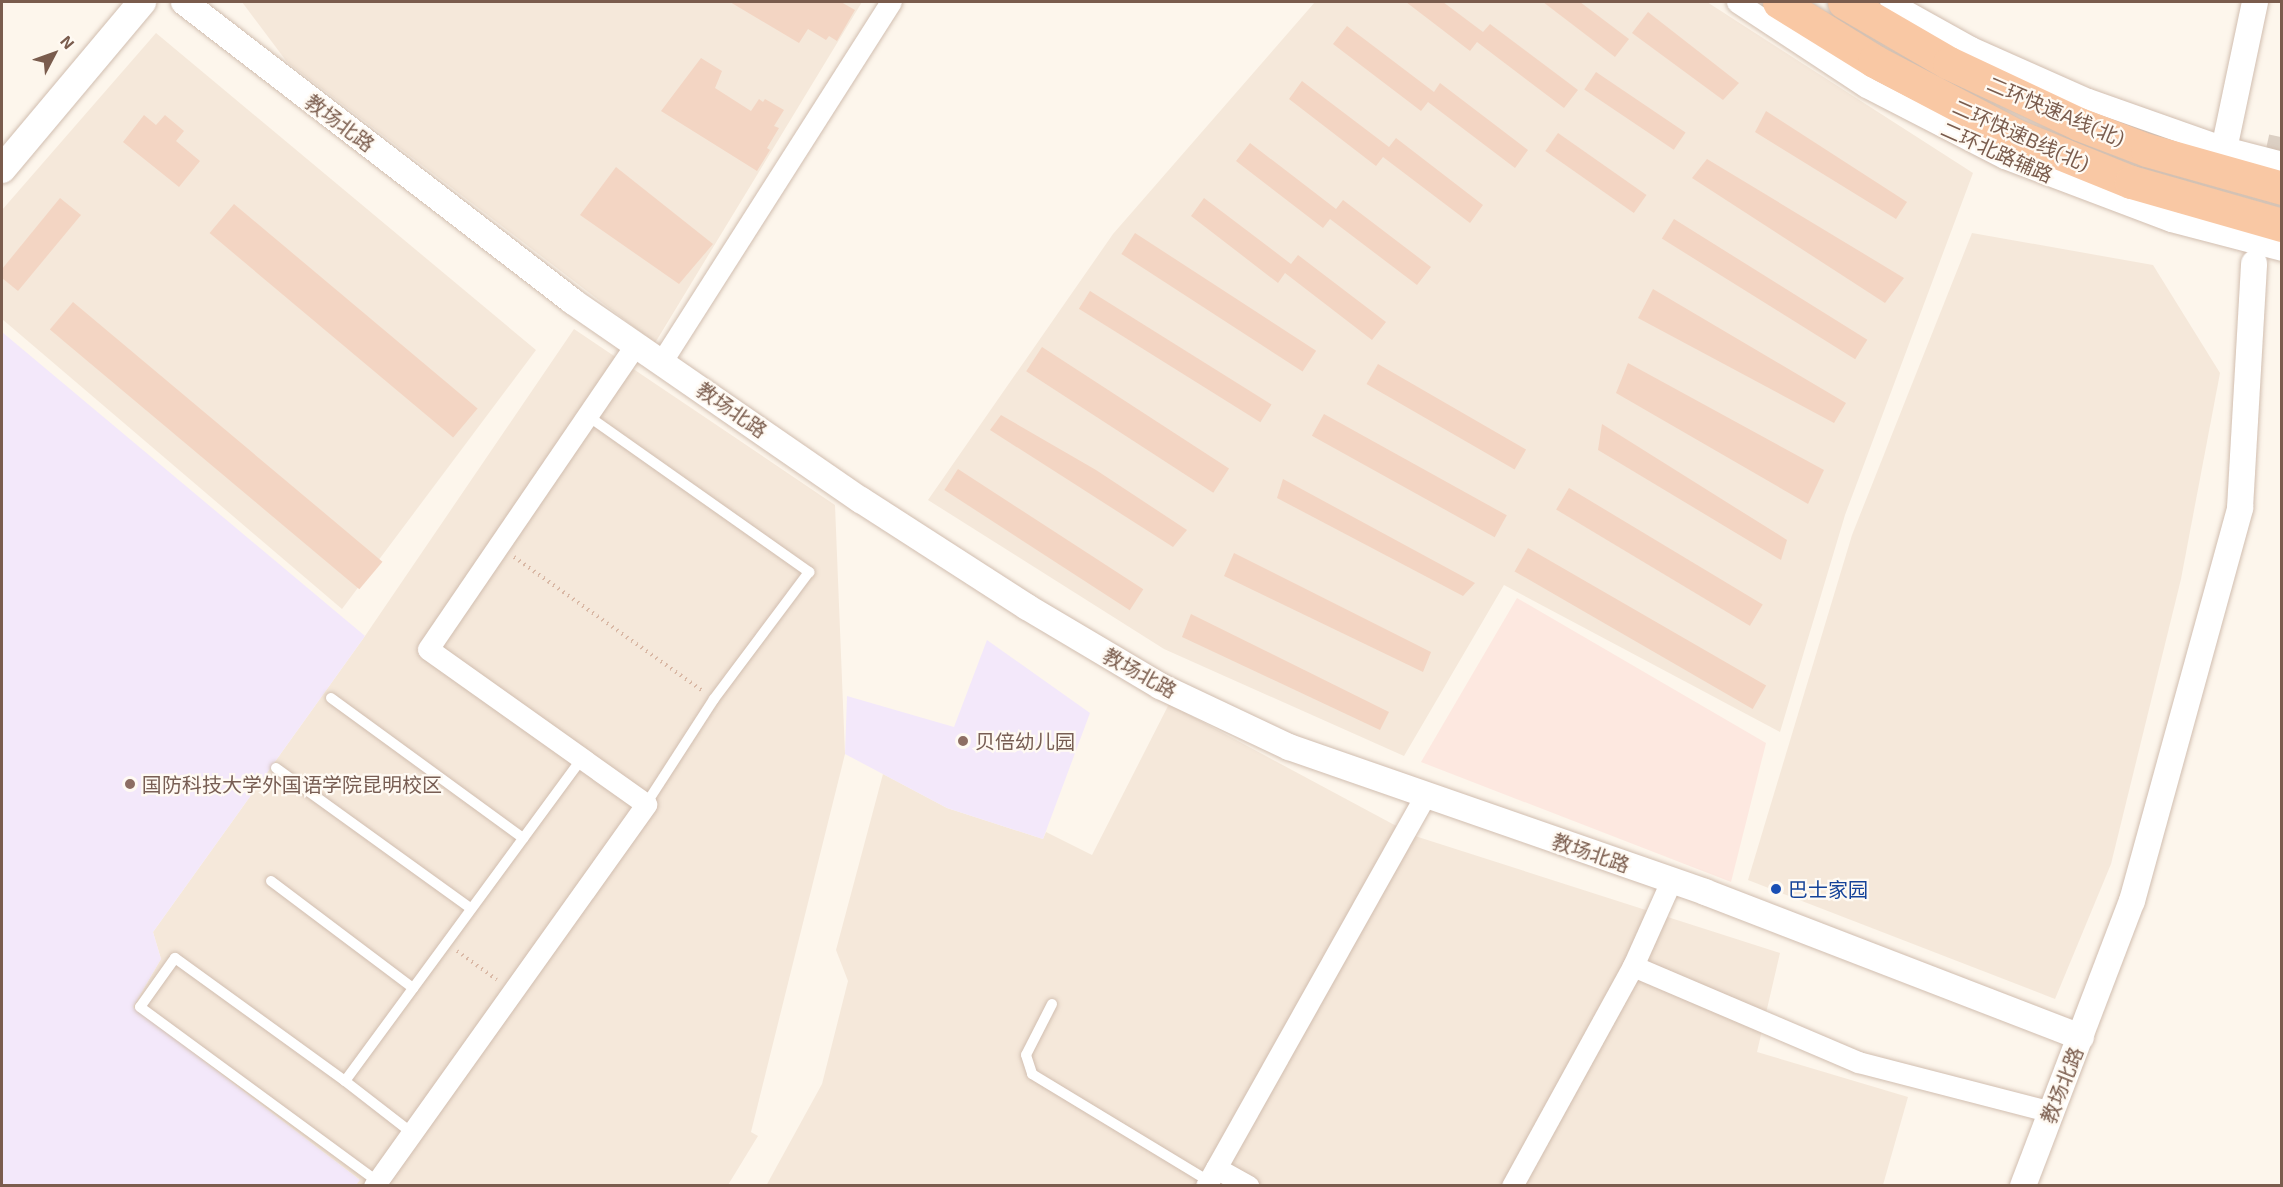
<!DOCTYPE html>
<html>
<head>
<meta charset="utf-8">
<style>
	body { margin:0 }
	#map { position:relative; width:2283px; height:1187px; overflow:hidden; background:#fdf6ec; font-family:"Exo 2","Noto Sans SC",sans-serif }
	div>[style] { position:absolute }
	[style*='--x'] { left:calc(var(--x)*1px); top:calc(var(--y)*1px); width:calc(var(--w)*1px); rotate:calc(var(--a)*1deg) }
	.residential>* { inset:0; background:#f5e8da }
	.commercial>* { inset:0; background:#fde8e0 }
	.education>* { inset:0; background:#f3e8fa }
	.building>* { inset:0; background:#f3d5c3; transform-origin:0 0 }
	.tertiary-tunnel>* { height:26px; margin-top:-13px; transform-origin:0; background:repeating-linear-gradient(90deg,#dcd0c4 0 26px,transparent 0 39px) }
	.path>* { height:4px; margin-top:-2px; transform-origin:0; background:repeating-linear-gradient(90deg,#d9b8a5 0 1.5px,transparent 0 6px) }
	.roads { filter:drop-shadow(0 0 2px #d1beb0) drop-shadow(0 0 2px #d1beb0) }
	.service>* { height:10px; margin:-5px; padding:0 5px; transform-origin:5px; border-radius:5px; background:#fff }
	.minor>* { height:21px; margin:-10.5px; padding:0 10.5px; transform-origin:10.5px; border-radius:10.5px; background:#fff }
	.tertiary>* { height:26px; margin:-13px; padding:0 13px; transform-origin:13px; border-radius:13px; background:#fff }
	.secondary>* { height:28px; margin:-14px; padding:0 14px; transform-origin:14px; border-radius:14px; background:#fff }
	.trunk>* { height:33px; margin:-16.5px; padding:0 16.5px; transform-origin:16.5px; border-radius:16.5px; background:#f9c8a4 }
	.dots>* { width:16px; height:16px; translate:-50% -50%; box-sizing:border-box; border:3px solid #fffaf3; border-radius:50% }
	span { translate:-50% -50%; white-space:nowrap; text-align:center; line-height:1.15; -webkit-text-stroke:4.5px #fffaf3; paint-order:stroke }
	.street-label { font-size:20px; color:#7a5c4d }
	.education-label { font-size:20px; color:#785e54 }
	.left { translate:0 -50%; text-align:left }
	.transit-label { font-size:20px; color:#164399 }
	.frame { position:absolute; inset:0; border:3px solid #7a5c4d; pointer-events:none }
	.north { position:absolute; left:24px; top:24px; width:60px; height:60px; -webkit-text-stroke:4px #fffaf3; paint-order:stroke; rotate:49deg; font-size:16px; font-weight:700; line-height:24px; text-align:center; color:#7a5c4d }
	.north::after { content:''; display:block; margin:auto; width:21px; height:27px; background:#7a5c4d; clip-path:polygon(50% 0,100% 100%,50% 72%,0 100%) }
</style>
</head>
<body>
<div id="map">
	<div class="residential">
		<i style="clip-path:polygon(242px 2px,862px 2px,655px 343px,287px 62px)"></i>
		<i style="clip-path:polygon(1315px 2px,1707px 2px,1973px 173px,1845px 515px,1780px 732px,1504px 585px,1404px 756px,1164px 649px,928px 500px,1113px 234px)"></i>
		<i style="clip-path:polygon(156px 33px,536px 350px,342px 609px,2px 319px,2px 210px)"></i>
		<i style="clip-path:polygon(1972px 233px,2153px 265px,2220px 373px,2181px 579px,2111px 864px,2055px 999px,1748px 880px,1852px 535px)"></i>
		<i style="clip-path:polygon(574px 329px,835px 505px,845px 754px,751px 1132px,758px 1136px,728px 1185px,356px 1185px,359px 1179px,133px 1007px,161px 959px,153px 932px,365px 636px)"></i>
		<i style="clip-path:polygon(1169px 704px,1415px 836px,1780px 953px,1757px 1052px,1908px 1097px,1883px 1185px,766px 1186px,822px 1084px,848px 981px,836px 950px,883px 774px,947px 808px,1043px 839px,1046px 832px,1092px 855px)"></i>
	</div>
	<div class="commercial">
		<i style="clip-path:polygon(1517px 598px,1766px 743px,1731px 882px,1421px 762px)"></i>
	</div>
	<div class="education">
		<i style="clip-path:polygon(2px 332px,365px 636px,153px 932px,161px 959px,133px 1007px,360px 1180px,356px 1185px,2px 1185px)"></i>
		<i style="clip-path:polygon(987px 640px,1090px 713px,1043px 839px,947px 808px,845px 754px,847px 696px,954px 727px)"></i>
	</div>
	<div class="building">
		<i style="clip-path:polygon(730px 2px,841px 2px,855px 10px,837px 41px,829px 36px,826px 40px,808px 29px,799px 43px)"></i>
		<i style="clip-path:polygon(1406px 2px,1443px 2px,1483px 32px,1490px 24px,1578px 90px,1564px 108px,1477px 42px,1470px 51px)"></i>
		<i style="clip-path:polygon(1543px 2px,1580px 2px,1629px 39px,1615px 57px)"></i>
		<i style="clip-path:polygon(1648px 12px,1739px 83px,1723px 100px,1632px 33px)"></i>
		<i style="clip-path:polygon(1347px 26px,1434px 92px,1440px 83px,1528px 150px,1515px 168px,1428px 102px,1421px 111px,1333px 44px)"></i>
		<i style="clip-path:polygon(701px 58px,722px 71px,715px 88px,751px 111px,759px 99px,763px 102px,765px 99px,784px 110px,774px 126px,779px 128px,767px 148px,770px 150px,757px 171px,661px 111px)"></i>
		<i style="left:1596px;top:72px;width:108px;height:21px;rotate:34deg"></i>
		<i style="clip-path:polygon(1302px 81px,1389px 147px,1396px 138px,1483px 205px,1470px 223px,1383px 157px,1376px 166px,1289px 99px)"></i>
		<i style="clip-path:polygon(1766px 111px,1907px 202px,1896px 219px,1755px 132px)"></i>
		<i style="clip-path:polygon(144px 115px,156px 125px,165px 115px,184px 131px,176px 141px,200px 161px,179px 187px,123px 142px)"></i>
		<i style="left:1558px;top:133px;width:108px;height:22px;rotate:35deg"></i>
		<i style="clip-path:polygon(1250px 143px,1336px 209px,1343px 200px,1431px 267px,1417px 285px,1330px 219px,1323px 228px,1236px 161px)"></i>
		<i style="clip-path:polygon(1707px 159px,1904px 278px,1885px 303px,1692px 178px)"></i>
		<i style="clip-path:polygon(616px 167px,713px 244px,679px 284px,580px 215px)"></i>
		<i style="clip-path:polygon(60px 198px,81px 215px,18px 291px,2px 278px,2px 269px)"></i>
		<i style="clip-path:polygon(1204px 198px,1291px 264px,1298px 255px,1386px 322px,1372px 340px,1285px 273px,1278px 283px,1191px 216px)"></i>
		<i style="left:234px;top:204px;width:318px;height:38px;rotate:40deg"></i>
		<i style="left:1674px;top:219px;width:228px;height:23px;rotate:32deg"></i>
		<i style="left:1135px;top:233px;width:216px;height:25px;rotate:33deg"></i>
		<i style="clip-path:polygon(1653px 289px,1846px 403px,1834px 423px,1638px 318px)"></i>
		<i style="left:1090px;top:291px;width:214px;height:21px;rotate:32deg"></i>
		<i style="left:73px;top:302px;width:404px;height:36px;rotate:40deg"></i>
		<i style="left:1042px;top:347px;width:223px;height:29px;rotate:33deg"></i>
		<i style="clip-path:polygon(1628px 363px,1824px 470px,1808px 504px,1616px 393px)"></i>
		<i style="left:1378px;top:364px;width:171px;height:23px;rotate:30deg"></i>
		<i style="left:1324px;top:414px;width:209px;height:25px;rotate:29deg"></i>
		<i style="clip-path:polygon(1001px 415px,1096px 470px,1187px 530px,1173px 547px,990px 430px)"></i>
		<i style="clip-path:polygon(1602px 424px,1787px 540px,1781px 560px,1598px 450px)"></i>
		<i style="left:958px;top:469px;width:221px;height:25px;rotate:33deg"></i>
		<i style="clip-path:polygon(1283px 479px,1475px 583px,1463px 596px,1277px 498px)"></i>
		<i style="left:1569px;top:488px;width:226px;height:25px;rotate:31deg"></i>
		<i style="left:1528px;top:548px;width:275px;height:27px;rotate:30deg"></i>
		<i style="clip-path:polygon(1234px 553px,1431px 652px,1423px 672px,1224px 576px)"></i>
		<i style="clip-path:polygon(1191px 614px,1389px 712px,1380px 730px,1182px 637px)"></i>
	</div>
	<div class="tertiary-tunnel">
		<i style="--x:2260;--y:237;--w:102;--a:-77.6"></i>
	</div>
	<div class="path">
		<i style="--x:514;--y:557;--w:233;--a:35.4"></i>
		<i style="--x:457;--y:951;--w:49;--a:35.9"></i>
	</div>
	<div class="roads">
		<div class="service">
			<i style="--x:588;--y:416;--w:271;--a:35.2"></i>
			<i style="--x:809;--y:572;--w:159;--a:126.8"></i>
			<i style="--x:714;--y:699;--w:125;--a:122.9"></i>
			<i style="--x:331;--y:698;--w:238;--a:36.1"></i>
			<i style="--x:276;--y:768;--w:239;--a:35.8"></i>
			<i style="--x:271;--y:881;--w:178;--a:37"></i>
			<i style="--x:1052;--y:1004;--w:57;--a:117"></i>
			<i style="--x:1026;--y:1055;--w:20;--a:72"></i>
			<i style="--x:1032;--y:1074;--w:207;--a:31.2"></i>
			<i style="--x:345;--y:1081;--w:210;--a:-144.1"></i>
			<i style="--x:175;--y:958;--w:60;--a:125.5"></i>
			<i style="--x:140;--y:1007;--w:294;--a:36.3"></i>
			<i style="--x:412;--y:1133;--w:85;--a:-142.2"></i>
			<i style="--x:345;--y:1081;--w:401;--a:-53.7"></i>
		</div>
		<div class="minor">
			<i style="--x:1737;--y:2;--w:154;--a:33.4"></i>
			<i style="--x:1866;--y:87;--w:155;--a:27.2"></i>
			<i style="--x:2004;--y:158;--w:178;--a:20.7"></i>
			<i style="--x:2171;--y:221;--w:115;--a:14.6"></i>
			<i style="--x:1890;--y:2;--w:93;--a:29.1"></i>
			<i style="--x:1971;--y:47;--w:128;--a:24"></i>
			<i style="--x:2088;--y:99;--w:144;--a:19.4"></i>
			<i style="--x:2224;--y:147;--w:60;--a:14.5"></i>
			<i style="--x:662;--y:361;--w:426;--a:-57.5"></i>
			<i style="--x:1633;--y:966;--w:245;--a:23.1"></i>
			<i style="--x:1858;--y:1062;--w:199;--a:14.5"></i>
			<i style="--x:1216;--y:1168;--w:37;--a:29"></i>
			<i style="--x:374;--y:1186;--w:469;--a:-54.5"></i>
			<i style="--x:646;--y:804;--w:267;--a:-144.6"></i>
			<i style="--x:428;--y:649;--w:369;--a:-55.7"></i>
			<i style="--x:1206;--y:1186;--w:447;--a:-60.7"></i>
			<i style="--x:1512;--y:1186;--w:251;--a:-61.2"></i>
			<i style="--x:1633;--y:966;--w:93;--a:-65.9"></i>
		</div>
		<div class="tertiary">
			<i style="--x:184;--y:2;--w:490;--a:37.6"></i>
			<i style="--x:572;--y:301;--w:351;--a:34.6"></i>
			<i style="--x:861;--y:500;--w:197;--a:32.8"></i>
			<i style="--x:1027;--y:607;--w:155;--a:30.7"></i>
			<i style="--x:1160;--y:686;--w:143;--a:25.3"></i>
			<i style="--x:1289;--y:747;--w:441;--a:19.2"></i>
			<i style="--x:1705;--y:892;--w:403;--a:21.1"></i>
			<i style="--x:2219;--y:173;--w:175;--a:-78.1"></i>
			<i style="--x:2023;--y:1186;--w:305;--a:-69.1"></i>
			<i style="--x:2132;--y:901;--w:408;--a:-74.6"></i>
			<i style="--x:2240;--y:508;--w:245;--a:-86.7"></i>
		</div>
		<div class="secondary">
			<i style="--x:2;--y:169;--w:218;--a:-50"></i>
		</div>
		<div class="trunk">
			<i style="--x:1779;--y:2;--w:112;--a:31.8"></i>
			<i style="--x:1874;--y:61;--w:159;--a:27.7"></i>
			<i style="--x:2015;--y:135;--w:125;--a:22.1"></i>
			<i style="--x:2131;--y:182;--w:157;--a:15.9"></i>
			<i style="--x:1844;--y:2;--w:121;--a:30.2"></i>
			<i style="--x:1949;--y:63;--w:144;--a:25.1"></i>
			<i style="--x:2079;--y:124;--w:73;--a:20.9"></i>
			<i style="--x:2147;--y:150;--w:140;--a:15.7"></i>
		</div>
	</div>
	<div class="dots">
		<i style="left:963px;top:741px;background:#8d6e63"></i>
		<i style="left:130px;top:784px;background:#8d6e63"></i>
		<i style="left:1776px;top:889px;background:#1a4fb4"></i>
	</div>
	<div class="street-label">
		<span style="left:2056px;top:111px;rotate:23deg">二环快速A线(北)</span>
		<span style="left:340px;top:123px;rotate:37deg">教场北路</span>
		<span style="left:2021px;top:135px;rotate:24deg">二环快速B线(北)</span>
		<span style="left:1997px;top:152px;rotate:24deg">二环北路辅路</span>
		<span style="left:732px;top:410px;rotate:35deg">教场北路</span>
		<span style="left:1140px;top:673px;rotate:29deg">教场北路</span>
		<span style="left:1591px;top:853px;rotate:19deg">教场北路</span>
		<span style="left:2062px;top:1085px;rotate:-68deg">教场北路</span>
	</div>
	<div class="education-label">
		<span class="left" style="left:975px;top:741px">贝倍幼儿园</span>
		<span class="left" style="left:142px;top:784px">国防科技大学外国语学院昆明校区</span>
	</div>
	<div class="transit-label">
		<span class="left" style="left:1788px;top:889px">巴士家园</span>
	</div>
	<div class="frame"></div>
	<div class="north">N</div>
</div>
</body>
</html>
